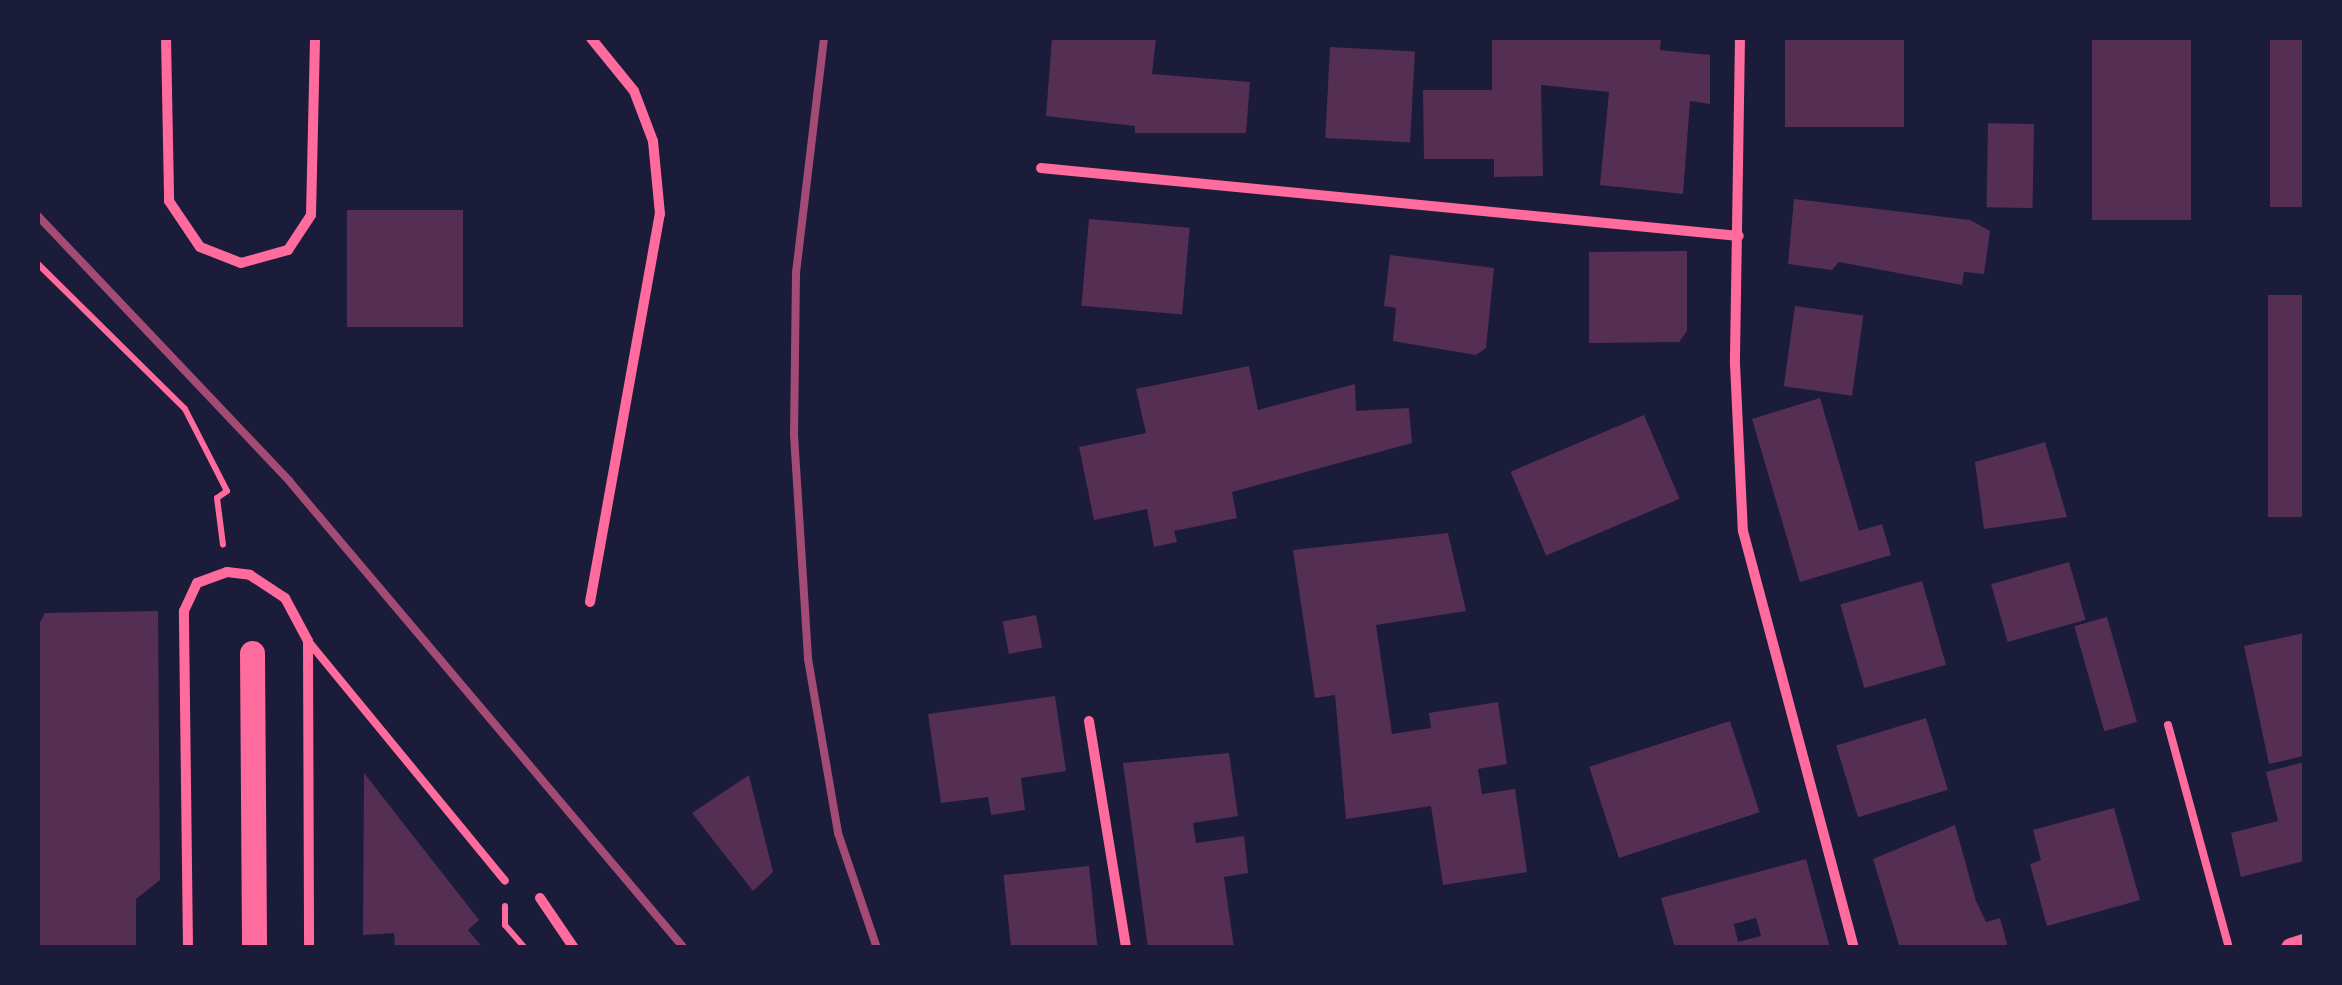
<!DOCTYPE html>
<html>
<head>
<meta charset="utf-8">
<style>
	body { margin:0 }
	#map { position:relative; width:2342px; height:985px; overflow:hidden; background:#1b1b3a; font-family:"Playfair Display",serif }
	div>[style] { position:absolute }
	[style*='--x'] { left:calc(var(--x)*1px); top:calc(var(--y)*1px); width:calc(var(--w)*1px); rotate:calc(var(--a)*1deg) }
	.building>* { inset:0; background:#542f53; transform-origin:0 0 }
	.path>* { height:6px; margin:-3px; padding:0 3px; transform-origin:3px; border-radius:3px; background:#ff6b9d }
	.service>* { height:8px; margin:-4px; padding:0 4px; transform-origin:4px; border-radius:4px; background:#ff6b9d }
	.minor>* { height:10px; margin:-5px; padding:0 5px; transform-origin:5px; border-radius:5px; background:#ff6b9d }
	.secondary>* { height:20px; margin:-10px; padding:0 10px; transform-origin:10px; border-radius:10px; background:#ff6b9d }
	.primary>* { height:25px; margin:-12.5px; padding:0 12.5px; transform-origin:12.5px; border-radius:12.5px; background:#ff6b9d }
	.rail>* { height:8px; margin:-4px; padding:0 4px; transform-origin:4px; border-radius:4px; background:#a44b75 }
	span { translate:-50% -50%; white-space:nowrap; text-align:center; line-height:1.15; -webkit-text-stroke:8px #1b1b3a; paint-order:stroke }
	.frame { position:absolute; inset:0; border:40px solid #1b1b3a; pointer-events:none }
</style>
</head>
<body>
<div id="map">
	<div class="building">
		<i style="clip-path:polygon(1052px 38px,1156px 38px,1152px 74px,1250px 82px,1246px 133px,1135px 133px,1135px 126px,1046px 116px)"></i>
		<i style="clip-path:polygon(1492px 38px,1661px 38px,1660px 50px,1710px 55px,1710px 104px,1690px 101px,1683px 194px,1600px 185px,1609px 92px,1541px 85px,1543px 176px,1494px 177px,1494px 159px,1424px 159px,1423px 90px,1492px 90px)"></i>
		<i style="left:1785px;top:38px;width:119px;height:89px"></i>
		<i style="left:2092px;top:38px;width:99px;height:182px"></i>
		<i style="left:2270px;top:38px;width:34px;height:169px"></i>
		<i style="left:1330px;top:47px;width:85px;height:91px;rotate:3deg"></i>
		<i style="left:2034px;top:124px;width:84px;height:46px;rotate:91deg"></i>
		<i style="clip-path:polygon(1794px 199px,1970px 220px,1990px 231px,1984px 274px,1964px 272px,1962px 285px,1839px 262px,1832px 270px,1788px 264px)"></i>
		<i style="left:463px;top:210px;width:117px;height:116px;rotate:90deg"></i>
		<i style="left:1089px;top:219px;width:101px;height:87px;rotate:5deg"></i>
		<i style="clip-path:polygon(1687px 251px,1687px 331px,1679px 342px,1589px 343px,1589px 252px)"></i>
		<i style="clip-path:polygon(1390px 255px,1494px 268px,1486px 348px,1476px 355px,1393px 341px,1396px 308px,1384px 306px)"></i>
		<i style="left:2268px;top:295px;width:36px;height:222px"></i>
		<i style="left:1795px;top:306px;width:69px;height:81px;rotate:8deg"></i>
		<i style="clip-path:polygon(1249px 366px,1258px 410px,1355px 384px,1356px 411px,1409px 408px,1412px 443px,1232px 492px,1237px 518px,1174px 531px,1177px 542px,1154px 547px,1147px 509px,1094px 520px,1079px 447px,1146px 433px,1136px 389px)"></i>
		<i style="clip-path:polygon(1820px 398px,1859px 531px,1882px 524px,1891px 555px,1800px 582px,1752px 419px)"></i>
		<i style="left:1644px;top:415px;width:91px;height:145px;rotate:67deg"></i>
		<i style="clip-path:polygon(2045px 442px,2067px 517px,1984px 529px,1975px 462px)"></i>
		<i style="clip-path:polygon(1448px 533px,1466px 611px,1376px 625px,1392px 734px,1431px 728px,1429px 713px,1498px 702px,1507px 764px,1478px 769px,1482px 794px,1515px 789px,1527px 872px,1443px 885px,1431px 806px,1346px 819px,1335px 695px,1315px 698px,1293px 550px)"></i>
		<i style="left:2069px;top:562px;width:60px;height:81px;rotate:74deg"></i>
		<i style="left:1922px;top:581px;width:87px;height:85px;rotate:74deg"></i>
		<i style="clip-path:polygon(158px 611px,160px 880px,136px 899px,136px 948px,38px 948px,38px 626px,45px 613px)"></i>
		<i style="left:1036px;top:615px;width:33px;height:34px;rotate:79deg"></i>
		<i style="left:2107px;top:617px;width:109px;height:34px;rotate:74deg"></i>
		<i style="clip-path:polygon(2304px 633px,2304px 756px,2269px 764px,2244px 646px)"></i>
		<i style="clip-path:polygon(1055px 696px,1066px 771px,1021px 778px,1025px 810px,991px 815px,988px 797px,941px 803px,928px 714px)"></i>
		<i style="left:1926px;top:718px;width:75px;height:94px;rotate:73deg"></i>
		<i style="left:1730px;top:721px;width:96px;height:148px;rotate:72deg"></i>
		<i style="clip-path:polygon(1229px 753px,1238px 816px,1193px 823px,1196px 843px,1244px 836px,1248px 873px,1224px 877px,1234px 948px,1148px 948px,1123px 763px)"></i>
		<i style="clip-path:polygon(2304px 762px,2304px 861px,2241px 877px,2231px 833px,2278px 821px,2266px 772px)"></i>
		<i style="clip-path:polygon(364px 773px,479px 920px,468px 930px,483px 948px,395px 948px,394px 933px,363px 935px)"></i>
		<i style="clip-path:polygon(749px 775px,773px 872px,753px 891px,692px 813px)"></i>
		<i style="clip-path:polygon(2114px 808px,2140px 900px,2047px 926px,2030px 864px,2041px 860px,2033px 830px)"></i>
		<i style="clip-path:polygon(1955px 825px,1976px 901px,1986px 922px,2000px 918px,2008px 948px,1900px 948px,1873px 859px)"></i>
		<i style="clip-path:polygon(evenodd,1806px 859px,1830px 948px,1675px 948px,1661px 898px,1806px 859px,1756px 918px,1761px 936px,1738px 942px,1734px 924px,1756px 918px)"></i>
		<i style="left:1089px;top:866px;width:82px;height:86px;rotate:84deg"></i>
	</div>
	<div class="path">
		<i style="--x:38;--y:264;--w:206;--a:44.6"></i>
		<i style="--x:185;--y:409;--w:92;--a:62.9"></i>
		<i style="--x:227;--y:491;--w:12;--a:145"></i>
		<i style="--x:217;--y:498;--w:47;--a:82.7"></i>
		<i style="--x:505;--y:906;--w:19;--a:90"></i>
		<i style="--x:505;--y:925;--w:30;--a:49"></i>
	</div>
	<div class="service">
		<i style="--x:308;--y:641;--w:310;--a:50.6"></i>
		<i style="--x:2168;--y:725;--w:231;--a:74.7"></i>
	</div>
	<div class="minor">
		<i style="--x:166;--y:38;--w:163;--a:88.9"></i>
		<i style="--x:169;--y:201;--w:55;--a:56"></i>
		<i style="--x:200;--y:247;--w:44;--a:21.3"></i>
		<i style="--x:241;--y:263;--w:49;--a:-15.5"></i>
		<i style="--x:288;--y:250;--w:42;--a:-56.7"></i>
		<i style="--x:311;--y:215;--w:177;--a:-88.7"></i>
		<i style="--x:1740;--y:38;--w:326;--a:90.9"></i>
		<i style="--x:1735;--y:364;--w:167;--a:87.3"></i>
		<i style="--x:1743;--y:531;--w:432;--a:75.1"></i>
		<i style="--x:1041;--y:168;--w:701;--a:5.56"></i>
		<i style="--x:590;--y:602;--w:394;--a:-79.8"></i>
		<i style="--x:660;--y:214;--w:73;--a:-95.5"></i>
		<i style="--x:653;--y:141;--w:53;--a:-110.8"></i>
		<i style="--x:634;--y:91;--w:68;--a:-129.1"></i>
		<i style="--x:1089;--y:721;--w:230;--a:80.7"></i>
		<i style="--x:540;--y:898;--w:60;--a:55.8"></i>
		<i style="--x:188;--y:948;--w:337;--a:-90.7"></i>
		<i style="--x:184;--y:611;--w:31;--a:-65"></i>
		<i style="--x:197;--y:583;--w:32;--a:-20"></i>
		<i style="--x:227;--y:572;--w:23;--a:7"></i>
		<i style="--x:250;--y:575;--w:42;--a:33.3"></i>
		<i style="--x:285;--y:598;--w:49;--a:61.9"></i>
		<i style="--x:308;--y:641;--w:307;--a:89.8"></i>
	</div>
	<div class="secondary">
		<i style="--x:2291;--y:948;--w:14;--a:-17"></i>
	</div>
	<div class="primary">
		<i style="--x:252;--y:653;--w:295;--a:89.6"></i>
	</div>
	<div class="rail">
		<i style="--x:824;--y:38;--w:237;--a:96.8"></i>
		<i style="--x:796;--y:273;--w:162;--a:90.7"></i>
		<i style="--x:794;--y:435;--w:224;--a:86.4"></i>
		<i style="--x:808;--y:659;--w:177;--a:80.2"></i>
		<i style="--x:838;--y:833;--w:121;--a:71.3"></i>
		<i style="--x:38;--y:216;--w:366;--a:46.5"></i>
		<i style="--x:290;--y:482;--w:610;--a:49.79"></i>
	</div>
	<div class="frame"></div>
</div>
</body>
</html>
